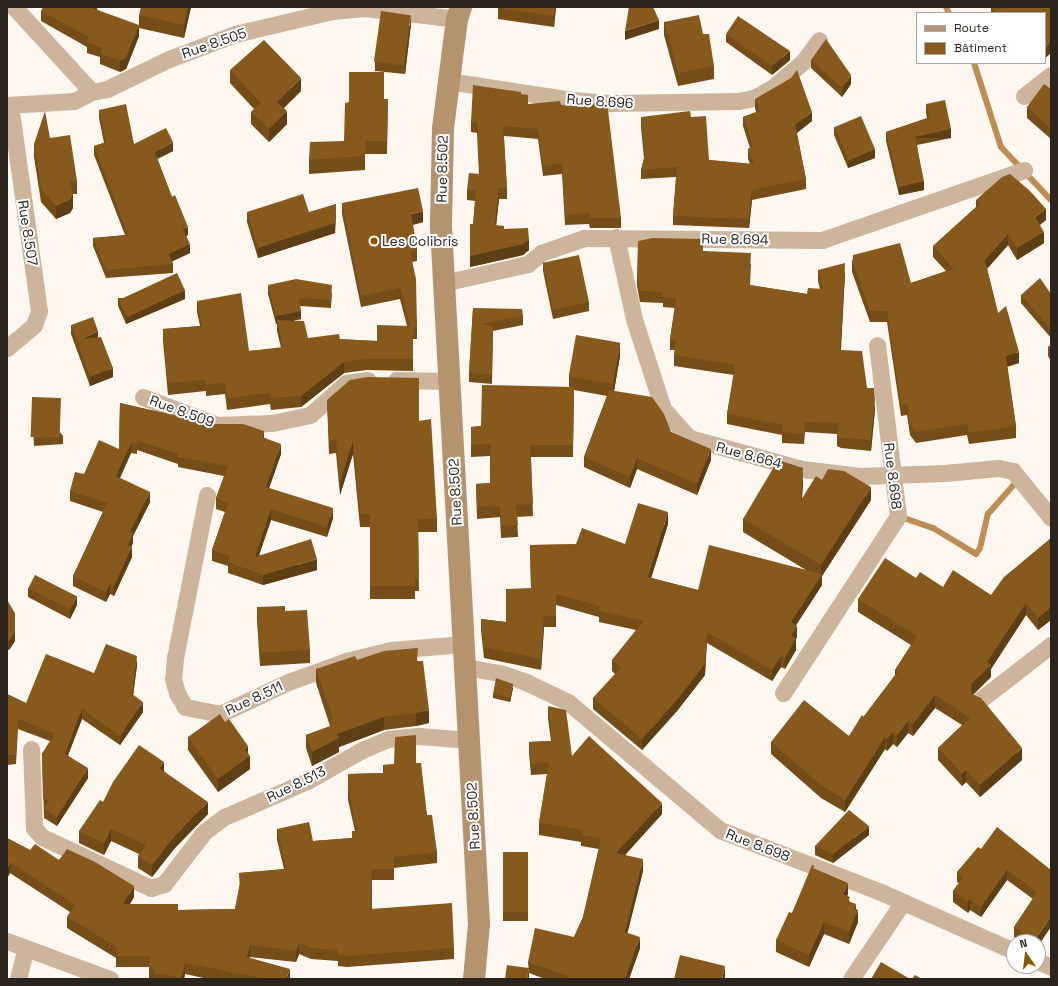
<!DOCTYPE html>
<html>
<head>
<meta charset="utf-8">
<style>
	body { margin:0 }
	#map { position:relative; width:1058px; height:986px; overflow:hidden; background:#fdf7ef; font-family:"Space Grotesk",sans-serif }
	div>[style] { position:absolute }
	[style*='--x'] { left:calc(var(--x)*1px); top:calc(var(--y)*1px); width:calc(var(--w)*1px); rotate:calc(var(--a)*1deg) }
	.stream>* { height:6px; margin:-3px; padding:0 3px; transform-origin:3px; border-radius:3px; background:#bf8d54 }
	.street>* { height:17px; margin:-8.5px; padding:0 8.5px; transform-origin:8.5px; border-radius:8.5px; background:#ccb59c }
	.secondary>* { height:22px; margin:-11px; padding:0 11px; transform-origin:11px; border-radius:11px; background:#b5936e }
	.wall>* { inset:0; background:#744d18; transform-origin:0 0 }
	.shaded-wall>* { inset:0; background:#5e3e14; transform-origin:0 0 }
	.building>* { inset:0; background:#87591c; transform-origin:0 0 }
	.dots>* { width:11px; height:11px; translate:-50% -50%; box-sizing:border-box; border:2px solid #fff; border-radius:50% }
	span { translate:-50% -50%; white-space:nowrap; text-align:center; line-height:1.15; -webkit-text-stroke:4px #fff; paint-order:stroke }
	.street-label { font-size:14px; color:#2b251e }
	.poi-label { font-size:14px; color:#2b251e }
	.left { translate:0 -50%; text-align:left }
	.frame { position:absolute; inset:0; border:8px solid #2b251e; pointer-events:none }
	.legend { position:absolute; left:916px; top:12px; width:130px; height:52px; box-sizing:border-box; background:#fff; border:1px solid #aaa8a5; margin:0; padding:5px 7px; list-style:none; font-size:12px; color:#2b251e }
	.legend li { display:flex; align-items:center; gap:8px; height:20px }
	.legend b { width:20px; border:1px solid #aaa8a5 }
	.north { position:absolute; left:1006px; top:934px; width:40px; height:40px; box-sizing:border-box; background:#fff; border:1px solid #aaa8a5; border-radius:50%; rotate:346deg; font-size:11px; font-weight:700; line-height:16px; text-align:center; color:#2b251e }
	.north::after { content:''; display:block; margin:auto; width:14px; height:18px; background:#8b5703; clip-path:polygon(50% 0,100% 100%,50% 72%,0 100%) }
</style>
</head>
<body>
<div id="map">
	<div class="stream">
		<i style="--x:946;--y:7;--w:7;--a:63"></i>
		<i style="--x:974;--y:63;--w:88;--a:72.2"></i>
		<i style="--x:1001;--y:147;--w:73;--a:46.7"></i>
		<i style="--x:898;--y:516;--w:37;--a:19"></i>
		<i style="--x:933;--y:528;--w:50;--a:31.2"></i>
		<i style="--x:976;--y:554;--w:7;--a:-56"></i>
		<i style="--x:980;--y:548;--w:35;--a:-77"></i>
		<i style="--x:988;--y:514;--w:45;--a:-48.6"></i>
	</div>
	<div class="street">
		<i style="--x:14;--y:7;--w:115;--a:47.5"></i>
		<i style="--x:92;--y:92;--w:15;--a:-11"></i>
		<i style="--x:107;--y:89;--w:69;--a:-25.8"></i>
		<i style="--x:169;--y:59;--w:71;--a:-20.7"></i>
		<i style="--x:235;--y:34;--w:100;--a:-13.3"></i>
		<i style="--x:332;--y:11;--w:33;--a:-5"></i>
		<i style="--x:365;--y:8;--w:93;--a:6.8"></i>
		<i style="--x:448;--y:81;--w:126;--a:8.6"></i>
		<i style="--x:573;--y:100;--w:37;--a:5"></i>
		<i style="--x:610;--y:103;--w:128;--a:-0.9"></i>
		<i style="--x:738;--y:101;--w:16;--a:-11"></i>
		<i style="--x:754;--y:98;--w:21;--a:-29"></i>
		<i style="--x:772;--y:88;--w:40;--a:-40"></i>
		<i style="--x:803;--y:62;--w:27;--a:-54"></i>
		<i style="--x:1024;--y:96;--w:34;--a:-38"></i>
		<i style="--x:7;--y:105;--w:67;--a:-3.4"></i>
		<i style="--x:74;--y:101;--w:20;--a:-27"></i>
		<i style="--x:616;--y:237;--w:84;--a:77.6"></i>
		<i style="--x:634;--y:319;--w:95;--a:72.1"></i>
		<i style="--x:663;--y:409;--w:39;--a:48"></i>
		<i style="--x:689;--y:438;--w:117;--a:15.3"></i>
		<i style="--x:802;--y:469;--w:58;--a:6.9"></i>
		<i style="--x:860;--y:476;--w:85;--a:-2"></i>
		<i style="--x:945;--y:473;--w:53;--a:-5.4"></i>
		<i style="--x:998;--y:468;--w:15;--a:11"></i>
		<i style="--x:1013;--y:471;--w:60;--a:51"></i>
		<i style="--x:443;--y:283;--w:87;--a:-12.6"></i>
		<i style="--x:528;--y:264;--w:17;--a:-40"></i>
		<i style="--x:541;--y:253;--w:46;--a:-19.2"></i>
		<i style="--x:584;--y:238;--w:238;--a:0.5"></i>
		<i style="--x:822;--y:240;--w:214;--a:-19.1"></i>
		<i style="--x:7;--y:348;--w:35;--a:-40"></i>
		<i style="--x:34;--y:325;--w:15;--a:-70"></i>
		<i style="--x:39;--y:311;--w:208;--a:-98"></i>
		<i style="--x:396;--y:380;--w:52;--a:1.1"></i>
		<i style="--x:143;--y:397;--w:79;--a:20.7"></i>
		<i style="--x:217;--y:425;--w:55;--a:-2.1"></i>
		<i style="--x:272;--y:423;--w:39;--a:-12"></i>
		<i style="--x:310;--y:415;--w:48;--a:-41.6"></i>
		<i style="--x:346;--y:383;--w:22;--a:-8"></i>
		<i style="--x:207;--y:495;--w:166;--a:101.1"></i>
		<i style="--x:175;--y:658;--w:21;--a:95"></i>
		<i style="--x:173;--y:679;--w:15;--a:74"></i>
		<i style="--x:177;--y:693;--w:16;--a:60"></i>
		<i style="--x:185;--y:707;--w:36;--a:11"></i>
		<i style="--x:220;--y:714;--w:75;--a:-25.2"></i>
		<i style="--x:288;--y:682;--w:62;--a:-19.9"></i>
		<i style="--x:346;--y:661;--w:46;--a:-13.7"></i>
		<i style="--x:391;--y:650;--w:73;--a:-4.7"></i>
		<i style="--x:465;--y:667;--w:36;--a:10"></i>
		<i style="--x:500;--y:673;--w:28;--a:19"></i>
		<i style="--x:526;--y:682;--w:47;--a:25.5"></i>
		<i style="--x:568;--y:702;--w:199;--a:40.1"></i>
		<i style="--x:720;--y:830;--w:175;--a:21.1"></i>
		<i style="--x:883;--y:893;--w:143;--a:23.9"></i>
		<i style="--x:783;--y:693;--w:211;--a:-57"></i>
		<i style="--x:898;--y:516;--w:172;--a:-97"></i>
		<i style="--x:980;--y:700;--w:90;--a:-37.8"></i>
		<i style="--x:31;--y:749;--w:79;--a:87.8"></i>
		<i style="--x:34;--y:828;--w:12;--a:48"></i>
		<i style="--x:42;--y:837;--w:120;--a:25.1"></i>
		<i style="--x:151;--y:888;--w:14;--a:-17"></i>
		<i style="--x:164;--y:884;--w:66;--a:-52.4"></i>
		<i style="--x:204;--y:832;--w:25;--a:-37"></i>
		<i style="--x:224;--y:817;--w:90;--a:-23.4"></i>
		<i style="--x:307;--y:781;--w:63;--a:-29.4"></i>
		<i style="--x:362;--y:750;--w:28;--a:-23"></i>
		<i style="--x:388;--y:739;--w:31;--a:-6"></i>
		<i style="--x:419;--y:736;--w:50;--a:4.6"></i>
		<i style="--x:7;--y:941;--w:110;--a:20.3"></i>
		<i style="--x:1038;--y:961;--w:14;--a:25"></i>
		<i style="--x:18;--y:979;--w:32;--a:-76"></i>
		<i style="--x:851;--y:979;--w:93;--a:-56"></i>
	</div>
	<div class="secondary">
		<i style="--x:461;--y:7;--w:13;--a:108"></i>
		<i style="--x:457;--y:19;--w:110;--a:97.3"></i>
		<i style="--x:443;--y:128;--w:99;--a:91.2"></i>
		<i style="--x:441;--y:227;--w:698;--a:86.88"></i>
		<i style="--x:479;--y:924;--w:55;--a:95.2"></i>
	</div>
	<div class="wall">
		<i style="clip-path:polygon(98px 7px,96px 9px,139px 36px,126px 69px,120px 72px,100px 64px,100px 57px,87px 53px,87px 47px,41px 21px,41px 11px)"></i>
		<i style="clip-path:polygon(191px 7px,184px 38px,139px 28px,139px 15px)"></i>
		<i style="clip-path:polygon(498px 7px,556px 7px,554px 27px,498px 19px)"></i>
		<i style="clip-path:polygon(991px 7px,1051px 7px,1051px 53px,1045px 58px,1045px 13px,991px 13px)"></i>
		<i style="clip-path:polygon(664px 22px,703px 34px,714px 66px,714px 79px,678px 86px,664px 35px)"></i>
		<i style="clip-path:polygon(411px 24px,405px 74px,375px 71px,375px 62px)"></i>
		<i style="clip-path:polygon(726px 34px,790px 60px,772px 75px,726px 42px)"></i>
		<i style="clip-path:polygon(811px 60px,851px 84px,842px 97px,811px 68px)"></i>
		<i style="clip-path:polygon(230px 70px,301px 91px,284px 108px,287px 124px,269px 142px,251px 124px,251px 112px,254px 109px,230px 83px)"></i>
		<i style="clip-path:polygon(1051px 89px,1051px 139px,1027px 118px,1027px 107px)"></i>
		<i style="clip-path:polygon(521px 94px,528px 104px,561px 105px,621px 218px,621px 228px,590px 228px,589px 224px,565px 225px,562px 174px,543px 176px,538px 139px,504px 136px,507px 189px,507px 199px,499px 199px,496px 225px,504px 229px,529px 250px,523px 255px,470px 267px,475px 201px,467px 200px,467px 190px,479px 174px,477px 133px,471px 132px,471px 122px)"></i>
		<i style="clip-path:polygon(384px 99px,388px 99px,387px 154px,365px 154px,365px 170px,309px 174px,309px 160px,344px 141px)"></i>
		<i style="clip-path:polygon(755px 99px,812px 121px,797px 133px,806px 179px,806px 189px,752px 200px,749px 228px,673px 225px,673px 216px,676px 177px,641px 179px,641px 170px,644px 158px,641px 127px,641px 117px,691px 117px,709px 160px,750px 164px,748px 159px,748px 149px,750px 148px,743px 126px,743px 117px,756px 112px,755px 108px)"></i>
		<i style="clip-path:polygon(926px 104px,951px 138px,917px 145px,924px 190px,899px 195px,886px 141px,886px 132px,927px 118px,926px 113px)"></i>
		<i style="clip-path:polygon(99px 110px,134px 144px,173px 151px,157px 159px,172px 197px,188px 235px,186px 236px,190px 253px,172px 261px,173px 264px,173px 273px,106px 278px,93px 246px,93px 238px,125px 235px,94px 155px,94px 146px,104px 143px,99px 118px)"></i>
		<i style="clip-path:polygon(834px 127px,875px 158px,848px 168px,834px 135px)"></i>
		<i style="clip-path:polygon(50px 138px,77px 181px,77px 194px,73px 194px,73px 208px,70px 213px,56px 219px,41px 202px,34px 157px,34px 144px)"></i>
		<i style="clip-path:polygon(976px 200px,1046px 220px,1040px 225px,1044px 243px,1017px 260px,1008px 245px,987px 269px,998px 313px,1019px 363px,1007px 367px,1016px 426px,1016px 438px,969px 444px,967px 435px,916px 443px,910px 435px,907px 415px,901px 416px,887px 322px,870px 322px,852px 272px,852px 260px,853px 260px,853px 255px,911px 283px,946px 271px,933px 257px,933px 246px,976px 207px)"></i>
		<i style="clip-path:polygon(342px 203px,423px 222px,413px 225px,417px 249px,417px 261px,412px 262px,417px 327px,417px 339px,413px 339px,413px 371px,367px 370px,344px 373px,301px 407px,271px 410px,270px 404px,227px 410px,225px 394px,206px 396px,206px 391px,168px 395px,163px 341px,163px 329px,200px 326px,197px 312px,197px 301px,249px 351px,281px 348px,277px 331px,277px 324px,276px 324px,268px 294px,268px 285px,332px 293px,331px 308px,300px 306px,301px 319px,294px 320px,308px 338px,377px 341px,407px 326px,400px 299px,361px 307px,342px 214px)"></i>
		<i style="clip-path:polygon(247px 212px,336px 214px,335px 233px,258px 258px,247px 222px)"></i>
		<i style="clip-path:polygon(703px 251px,751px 264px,750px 285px,807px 294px,820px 289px,818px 281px,818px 270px,845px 273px,841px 350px,867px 388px,875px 409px,871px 451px,841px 448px,837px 446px,837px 434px,805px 432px,804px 444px,782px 443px,782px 435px,727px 424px,727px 414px,734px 375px,674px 366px,674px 355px,675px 350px,670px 350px,670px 339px,675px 308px,663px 307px,663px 303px,640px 302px,637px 286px,637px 275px)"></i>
		<i style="clip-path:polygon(543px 262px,589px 302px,589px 311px,553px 319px,543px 271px)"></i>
		<i style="clip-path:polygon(1051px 294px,1051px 338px,1021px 303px,1021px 295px)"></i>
		<i style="clip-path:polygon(118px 298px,185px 299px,126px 324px,118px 306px)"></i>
		<i style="clip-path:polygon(473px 308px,523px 316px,523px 325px,493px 331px,492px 384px,469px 382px,469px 373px)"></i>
		<i style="clip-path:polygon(71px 325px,113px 377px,90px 386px,71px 334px)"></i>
		<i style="clip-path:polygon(1051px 345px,1051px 361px,1048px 356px,1048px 347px)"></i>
		<i style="clip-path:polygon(620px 356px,614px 391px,671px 432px,711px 460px,697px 495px,637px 469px,630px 488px,584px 467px,584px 457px,607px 396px,574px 390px,573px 457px,531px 457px,533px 516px,517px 517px,518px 537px,501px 538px,500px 517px,477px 519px,476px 484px,490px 483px,490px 456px,471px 457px,471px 427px,481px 426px,569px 387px,569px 376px)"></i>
		<i style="clip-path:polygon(32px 397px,63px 436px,63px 444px,34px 446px)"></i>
		<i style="clip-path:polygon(327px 400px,419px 421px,437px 519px,437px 532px,418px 532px,419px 591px,415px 591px,415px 599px,370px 599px,370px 527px,360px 527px,353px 454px,340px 495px,336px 453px,329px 454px)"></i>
		<i style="clip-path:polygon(120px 403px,264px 438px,281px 454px,269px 488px,333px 518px,327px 537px,271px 520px,259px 555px,317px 570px,263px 585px,228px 573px,228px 566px,212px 561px,212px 550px,225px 512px,216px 509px,216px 498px,224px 476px,178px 467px,178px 464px,137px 450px,137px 454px,131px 453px,120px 478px,150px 502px,133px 536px,133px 543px,131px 547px,132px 557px,114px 596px,110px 594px,106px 602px,73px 586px,73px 576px,103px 512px,70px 501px,70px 491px,84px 474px,119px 449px)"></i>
		<i style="clip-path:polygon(822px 480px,871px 500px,822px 576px,822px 585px,796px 625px,797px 637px,796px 639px,796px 650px,785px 669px,781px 667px,772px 681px,707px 643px,705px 675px,677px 711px,642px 750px,593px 709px,593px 698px,615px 674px,612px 671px,612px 660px,636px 630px,599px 622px,599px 617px,556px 605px,556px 627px,544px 627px,541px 670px,484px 658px,481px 630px,481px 619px,506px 622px,531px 588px,530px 545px,625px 544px,668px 524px,651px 578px,698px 590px,806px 570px,743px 532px,743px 519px,803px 481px,802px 499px)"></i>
		<i style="clip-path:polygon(1051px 538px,1051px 620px,1038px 630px,1026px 615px,991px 669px,991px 677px,973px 694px,1022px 760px,980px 797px,966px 782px,962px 786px,938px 760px,938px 748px,962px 725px,935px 708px,913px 736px,908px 733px,897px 747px,893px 744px,887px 751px,885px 749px,845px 812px,821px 798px,771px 754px,771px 742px,849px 736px,895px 675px,895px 670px,911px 645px,858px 612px,858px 599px,916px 578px,943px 587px,991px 595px)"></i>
		<i style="clip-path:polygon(28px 588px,77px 605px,70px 619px,28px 597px)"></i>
		<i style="clip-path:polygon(7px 600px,15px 641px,9px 650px,7px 649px)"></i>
		<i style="clip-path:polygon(257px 607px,285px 611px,310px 650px,310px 663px,260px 666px,257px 620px)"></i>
		<i style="clip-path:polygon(357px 660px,417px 661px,429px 723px,416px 726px,384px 730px,339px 747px,339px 752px,312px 766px,306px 748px,306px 735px,330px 726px,316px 683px,316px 669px)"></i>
		<i style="clip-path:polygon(137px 665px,133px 695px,143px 712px,120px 745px,82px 719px,68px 755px,88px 778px,57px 826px,44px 818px,42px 754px,50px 741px,18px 729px,16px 764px,7px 765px,7px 694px,26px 703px,94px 673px)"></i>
		<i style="clip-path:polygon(513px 688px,510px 702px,493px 698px,493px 694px)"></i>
		<i style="clip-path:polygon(548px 706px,572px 756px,662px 814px,625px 855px,643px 871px,627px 933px,640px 948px,629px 979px,545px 979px,529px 973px,528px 962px,574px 937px,583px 917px,599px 849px,581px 846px,581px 842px,539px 835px,539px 823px,547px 774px,531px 775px,529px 753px,529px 742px,551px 741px,548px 718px)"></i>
		<i style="clip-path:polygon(225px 722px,248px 754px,250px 769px,218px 792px,188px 750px,188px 737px)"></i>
		<i style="clip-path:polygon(416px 763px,427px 815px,437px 852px,437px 863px,394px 868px,394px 880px,372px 880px,372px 909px,454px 948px,454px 959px,347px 967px,338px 966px,338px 961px,311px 959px,299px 954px,296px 962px,250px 957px,249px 958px,290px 979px,208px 979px,185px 974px,184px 979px,149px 979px,149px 967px,116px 967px,116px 958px,67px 928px,67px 917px,70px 912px,10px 873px,7px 838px,30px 850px,59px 860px,134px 897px,130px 904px,178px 910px,235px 909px,240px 886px,239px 873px,284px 869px,277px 840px,277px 829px,313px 841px,352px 838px,355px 831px,348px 800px,348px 774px,383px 773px,383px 765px)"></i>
		<i style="clip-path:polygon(164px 771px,208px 814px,174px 849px,152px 877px,138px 868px,138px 856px,139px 854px,111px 841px,104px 855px,79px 843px,79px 831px,103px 802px)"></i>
		<i style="clip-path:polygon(869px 835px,833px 863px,815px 855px,815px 846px)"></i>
		<i style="clip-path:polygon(981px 849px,1051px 870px,1038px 942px,1021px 942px,1014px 937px,1014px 927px,1033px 899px,1007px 880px,981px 917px,970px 910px,968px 913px,953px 902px,953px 891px,959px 883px,957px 882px,957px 872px)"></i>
		<i style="left:503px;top:852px;width:25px;height:69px"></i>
		<i style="clip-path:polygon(815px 869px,848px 894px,847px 896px,850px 902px,856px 909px,858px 922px,849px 944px,824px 934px,809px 967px,776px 952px,776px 940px,792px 913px)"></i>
	</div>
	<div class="shaded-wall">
		<i style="clip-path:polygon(92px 7px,98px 7px,92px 18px)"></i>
		<i style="clip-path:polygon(188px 7px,191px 7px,184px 38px,184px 25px)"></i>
		<i style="clip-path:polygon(555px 7px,556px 7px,554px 27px,554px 16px)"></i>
		<i style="clip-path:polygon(411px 15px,411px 24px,405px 74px,405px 65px)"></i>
		<i style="clip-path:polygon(659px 20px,659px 29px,625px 40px,625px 31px)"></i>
		<i style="clip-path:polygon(139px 25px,139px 36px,126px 69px,120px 72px,120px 61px)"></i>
		<i style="clip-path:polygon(1051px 42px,1051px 53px,1045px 58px,1045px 48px)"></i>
		<i style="clip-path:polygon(790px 51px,790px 60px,772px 75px,772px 66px)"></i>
		<i style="clip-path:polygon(851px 75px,851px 84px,842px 97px,842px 88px)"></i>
		<i style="clip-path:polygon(301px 78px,301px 91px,277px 114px,277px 102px)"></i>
		<i style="clip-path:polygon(287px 111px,287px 124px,269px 142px,269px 129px)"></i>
		<i style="clip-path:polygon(812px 112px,812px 121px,795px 134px,795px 125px)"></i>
		<i style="left:951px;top:129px;width:9px;height:37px;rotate:90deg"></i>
		<i style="clip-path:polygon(173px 142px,173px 151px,155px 160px,155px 152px)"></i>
		<i style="clip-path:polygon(875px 149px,875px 158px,848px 168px,848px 159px)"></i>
		<i style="clip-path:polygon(924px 181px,924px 190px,899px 195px,899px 187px)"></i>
		<i style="clip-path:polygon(499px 188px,499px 199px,495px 236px,495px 225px)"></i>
		<i style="clip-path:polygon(752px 190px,752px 200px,749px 228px,749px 219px)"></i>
		<i style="clip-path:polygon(73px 195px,73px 208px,70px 213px,56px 219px,56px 206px)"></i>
		<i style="clip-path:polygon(336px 204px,335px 233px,258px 258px,258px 248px)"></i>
		<i style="clip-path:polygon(1046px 209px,1046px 220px,1035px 228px,1035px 217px)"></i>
		<i style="clip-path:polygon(423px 211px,423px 222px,411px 225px,411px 214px)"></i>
		<i style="clip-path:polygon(188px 227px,188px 235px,183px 238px,183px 229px)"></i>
		<i style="clip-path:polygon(1044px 232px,1044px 243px,1017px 260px,1017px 248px)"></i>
		<i style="clip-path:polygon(1008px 234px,1008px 245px,985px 271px,985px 260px)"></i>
		<i style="clip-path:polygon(529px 240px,529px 250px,523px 255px,470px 267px,470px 256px)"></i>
		<i style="clip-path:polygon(190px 244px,190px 253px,169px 263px,169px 254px)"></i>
		<i style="clip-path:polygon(845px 263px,845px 273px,840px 360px,840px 350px)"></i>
		<i style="clip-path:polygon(185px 290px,185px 299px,126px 324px,126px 316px)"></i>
		<i style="clip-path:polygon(301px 311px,301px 319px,278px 324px,277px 320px,277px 324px,276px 324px,276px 316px)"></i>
		<i style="clip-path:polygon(98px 331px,98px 340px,81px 339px)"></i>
		<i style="clip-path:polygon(620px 343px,620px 356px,613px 397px,613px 384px)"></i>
		<i style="clip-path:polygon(1019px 352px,1019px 363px,1006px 367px,1006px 356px)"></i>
		<i style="clip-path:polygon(344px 362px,344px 373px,301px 407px,301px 396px)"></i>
		<i style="clip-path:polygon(113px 368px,113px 377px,90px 386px,90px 377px)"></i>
		<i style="clip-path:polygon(875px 399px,875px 409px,871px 451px,871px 440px)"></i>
		<i style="clip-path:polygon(264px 431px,264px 442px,262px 437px)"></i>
		<i style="clip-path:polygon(353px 441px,353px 454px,340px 495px,340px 482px)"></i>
		<i style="clip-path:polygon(131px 443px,131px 453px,116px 486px,116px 476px)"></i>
		<i style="clip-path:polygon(281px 444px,281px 454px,266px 497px,266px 487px)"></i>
		<i style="clip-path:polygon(711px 449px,711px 460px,697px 495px,697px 484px)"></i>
		<i style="clip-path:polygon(637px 458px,637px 469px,630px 488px,630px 477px)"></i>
		<i style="clip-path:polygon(803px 468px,803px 481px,801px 513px,801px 500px)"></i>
		<i style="clip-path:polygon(871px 487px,871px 500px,822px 576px,822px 585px,791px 633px,791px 622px,821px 576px,821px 565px)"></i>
		<i style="clip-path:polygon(150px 492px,150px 502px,133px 536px,133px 543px,128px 555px,128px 545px,130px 532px)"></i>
		<i style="clip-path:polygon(333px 508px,333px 518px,327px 537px,327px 527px)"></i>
		<i style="clip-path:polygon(271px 509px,271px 520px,255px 567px,255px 557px)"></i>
		<i style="clip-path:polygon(668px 512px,668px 524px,648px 588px,648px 577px)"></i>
		<i style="clip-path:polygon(132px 547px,132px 557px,114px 596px,114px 586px)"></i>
		<i style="clip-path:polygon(317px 559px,317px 570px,263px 585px,263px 575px)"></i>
		<i style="clip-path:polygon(110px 584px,110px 594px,106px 602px,106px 592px)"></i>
		<i style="clip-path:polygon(77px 596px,77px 605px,70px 619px,70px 610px)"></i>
		<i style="clip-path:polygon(1026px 603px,1026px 615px,991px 669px,991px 677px,971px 697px,971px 684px,987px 662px)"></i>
		<i style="clip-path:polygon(1051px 607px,1051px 620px,1038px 630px,1038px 618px)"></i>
		<i style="clip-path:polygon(15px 613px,15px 641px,9px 650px,9px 641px)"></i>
		<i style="clip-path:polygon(544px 616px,544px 627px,541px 670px,541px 659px)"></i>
		<i style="clip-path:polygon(797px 626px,797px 637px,796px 639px,796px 650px,785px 669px,785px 658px,791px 636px)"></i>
		<i style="clip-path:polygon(707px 632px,705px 675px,677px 711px,642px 750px,642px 739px)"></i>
		<i style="clip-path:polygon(137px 656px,137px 665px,132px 704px,132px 694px)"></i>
		<i style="clip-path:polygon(781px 656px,781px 667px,772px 681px,772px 670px)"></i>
		<i style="clip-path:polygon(513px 684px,513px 688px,510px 702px,510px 698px)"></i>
		<i style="clip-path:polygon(935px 695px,935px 708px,913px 736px,913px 724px)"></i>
		<i style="clip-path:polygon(143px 702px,143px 712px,120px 745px,120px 736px)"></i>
		<i style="clip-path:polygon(82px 709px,82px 719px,65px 763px,65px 754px)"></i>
		<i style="clip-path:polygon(429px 710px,429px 723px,416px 726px,416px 713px)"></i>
		<i style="clip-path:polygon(384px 717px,384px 730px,339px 747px,339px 752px,312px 766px,312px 752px,337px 734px)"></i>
		<i style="clip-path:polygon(908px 721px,908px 733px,897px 747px,897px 735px)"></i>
		<i style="clip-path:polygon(893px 732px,893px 744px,887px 751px,887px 739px)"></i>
		<i style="clip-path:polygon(885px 737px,885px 749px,845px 812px,845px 800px)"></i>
		<i style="clip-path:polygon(248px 746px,248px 757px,250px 756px,250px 769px,218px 792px,218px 779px,245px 749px)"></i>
		<i style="clip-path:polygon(1022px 748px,1022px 760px,980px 797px,980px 785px)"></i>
		<i style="clip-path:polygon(164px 762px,164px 774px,159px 768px)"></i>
		<i style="clip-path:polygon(88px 768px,88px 778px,57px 826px,57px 817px)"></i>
		<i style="clip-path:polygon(966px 770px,966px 782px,962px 786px,962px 774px)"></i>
		<i style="clip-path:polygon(208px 802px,208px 814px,174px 849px,152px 877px,152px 865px,174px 837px)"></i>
		<i style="clip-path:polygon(662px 803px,662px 814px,616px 865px,616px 853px)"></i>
		<i style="clip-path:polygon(869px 826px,869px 835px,833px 863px,833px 854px)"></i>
		<i style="clip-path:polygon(111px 829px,111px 841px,104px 855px,104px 843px)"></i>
		<i style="clip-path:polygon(643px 859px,643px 871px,625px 943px,625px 932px)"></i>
		<i style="clip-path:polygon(10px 862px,10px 873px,7px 879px,7px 868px)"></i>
		<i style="clip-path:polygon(1007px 870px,1007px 880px,981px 917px,981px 907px)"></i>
		<i style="clip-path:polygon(848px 883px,848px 894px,843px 906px,843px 894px)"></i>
		<i style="clip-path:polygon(134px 886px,134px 897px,123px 915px,123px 904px)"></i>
		<i style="clip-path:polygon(970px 899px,970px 910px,968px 913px,968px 902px)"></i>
		<i style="clip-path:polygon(856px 904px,856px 915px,858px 910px,858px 922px,849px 944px,849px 932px,854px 908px)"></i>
		<i style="clip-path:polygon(1051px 916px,1051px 927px,1038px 946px,1038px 942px,1035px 942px,1035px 940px)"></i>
		<i style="clip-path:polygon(824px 922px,824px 934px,809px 967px,809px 955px)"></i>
		<i style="clip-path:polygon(640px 937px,640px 948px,629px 979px,625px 979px)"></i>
		<i style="clip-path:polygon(299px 943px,299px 954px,296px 962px,296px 951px)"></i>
		<i style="clip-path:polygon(250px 945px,250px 957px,247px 968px,247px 957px)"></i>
		<i style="clip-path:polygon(185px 963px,185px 974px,184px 979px,181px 979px)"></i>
		<i style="clip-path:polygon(725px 966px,725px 979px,722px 979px)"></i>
		<i style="clip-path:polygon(529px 968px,529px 979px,527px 979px)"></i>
		<i style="clip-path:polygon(290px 969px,290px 979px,286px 979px)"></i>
	</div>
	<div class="building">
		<i style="clip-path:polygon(43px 7px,92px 7px,92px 8px,139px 25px,126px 58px,120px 61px,100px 53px,102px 48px,87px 42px,89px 37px,41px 11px)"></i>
		<i style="clip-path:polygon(141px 7px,188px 7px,184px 25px,139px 15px)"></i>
		<i style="clip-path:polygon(498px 7px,555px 7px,554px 16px,498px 8px)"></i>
		<i style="clip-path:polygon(629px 7px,653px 7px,659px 20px,625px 31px)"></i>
		<i style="clip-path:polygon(991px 7px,1051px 7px,1051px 42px,1045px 48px,1045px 13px,996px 13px)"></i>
		<i style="left:381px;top:11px;width:30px;height:51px;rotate:8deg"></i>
		<i style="clip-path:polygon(699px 15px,703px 34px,709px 34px,714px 66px,678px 73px,664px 22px)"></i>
		<i style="clip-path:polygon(738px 16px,790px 51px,772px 66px,726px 34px)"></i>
		<i style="clip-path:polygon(826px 39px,851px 75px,842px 88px,811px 60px)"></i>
		<i style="clip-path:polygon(264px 40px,301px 78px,277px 102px,287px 111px,269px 129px,251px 112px,261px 103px,230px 70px)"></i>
		<i style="clip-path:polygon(797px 70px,812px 112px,795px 125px,806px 179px,752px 190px,749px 219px,673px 216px,677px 167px,641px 170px,645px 155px,641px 117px,690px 111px,691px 117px,706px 116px,709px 160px,754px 164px,748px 149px,753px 146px,743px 117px,760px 111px,755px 99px,791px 78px)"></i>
		<i style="clip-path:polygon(349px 72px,384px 72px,384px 99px,388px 99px,387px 141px,365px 141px,365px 156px,309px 160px,310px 142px,344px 141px,345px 103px,349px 102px)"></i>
		<i style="clip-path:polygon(1044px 84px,1051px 89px,1051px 129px,1027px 107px)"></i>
		<i style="clip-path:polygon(473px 85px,521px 92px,521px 94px,528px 95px,528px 104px,560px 101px,561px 105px,607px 102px,621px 218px,590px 218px,589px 213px,565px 215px,562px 163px,543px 166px,538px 129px,503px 126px,507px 189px,499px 188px,495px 225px,504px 226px,504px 229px,528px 228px,529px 240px,523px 244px,470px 256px,470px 224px,473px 224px,476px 190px,467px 190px,469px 173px,480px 174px,477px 122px,471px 122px)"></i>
		<i style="clip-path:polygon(945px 100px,951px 129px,915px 137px,924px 181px,899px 187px,886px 132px,929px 118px,926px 104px)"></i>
		<i style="clip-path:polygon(126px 104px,134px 144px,166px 128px,173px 142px,155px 152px,172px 197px,175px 195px,188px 227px,183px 229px,190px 244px,169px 254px,173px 264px,106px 270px,93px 238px,128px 235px,94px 146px,106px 142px,99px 110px)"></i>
		<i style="clip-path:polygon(45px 111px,50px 138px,70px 135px,77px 181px,70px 182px,73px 195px,70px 200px,56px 206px,41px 189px,34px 144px)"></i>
		<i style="left:861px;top:116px;width:36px;height:29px;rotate:67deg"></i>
		<i style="clip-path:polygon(1010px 174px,1030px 191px,1046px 209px,1035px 217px,1044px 232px,1017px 248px,1008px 234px,985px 260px,998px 313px,1006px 306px,1019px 352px,1006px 356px,1016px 426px,969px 433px,967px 424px,916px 432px,910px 424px,907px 404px,901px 405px,887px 311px,870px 311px,852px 260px,855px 259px,853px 255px,900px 243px,911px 283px,954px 269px,933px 246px,980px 204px,976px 200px,1002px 177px)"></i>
		<i style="clip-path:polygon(418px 188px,423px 211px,411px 214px,417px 249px,410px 251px,416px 279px,417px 327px,413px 328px,413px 359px,367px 359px,344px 362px,301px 396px,271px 398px,270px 393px,227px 398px,225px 383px,206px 385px,206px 380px,168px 383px,163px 329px,202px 326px,197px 301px,241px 293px,249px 351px,283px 347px,277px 320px,304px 321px,308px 338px,339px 334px,340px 339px,377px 341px,377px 325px,410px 326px,400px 288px,361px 296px,342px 203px)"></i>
		<i style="clip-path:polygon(303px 194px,309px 212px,336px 204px,335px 223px,258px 248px,247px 212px)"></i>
		<i style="clip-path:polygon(653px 238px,703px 239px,703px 251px,751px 253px,749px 285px,807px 294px,808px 288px,823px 289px,818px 270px,845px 263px,840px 350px,862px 351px,867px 388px,874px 388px,875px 399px,871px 440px,841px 438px,837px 436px,838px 423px,805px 422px,804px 434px,782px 432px,783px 425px,727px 414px,735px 365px,674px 355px,676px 340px,670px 339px,676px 298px,663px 297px,663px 292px,640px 291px,637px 275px,638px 241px)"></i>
		<i style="left:579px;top:255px;width:48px;height:37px;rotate:78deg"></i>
		<i style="left:177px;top:273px;width:19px;height:64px;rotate:65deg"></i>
		<i style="clip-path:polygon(1040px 278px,1051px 294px,1051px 329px,1021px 295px)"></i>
		<i style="clip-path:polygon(296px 279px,332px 285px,331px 300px,299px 298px,301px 311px,276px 316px,268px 285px)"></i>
		<i style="clip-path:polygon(473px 308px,522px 309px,523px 316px,482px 324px,493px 326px,492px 375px,469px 373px)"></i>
		<i style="clip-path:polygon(93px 317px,98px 331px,81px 339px,101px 337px,113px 368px,90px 377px,71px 325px)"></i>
		<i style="left:576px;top:335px;width:45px;height:42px;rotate:10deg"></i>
		<i style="clip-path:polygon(1051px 345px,1051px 352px,1048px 347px)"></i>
		<i style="clip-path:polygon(368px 377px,419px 378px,419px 421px,431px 419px,437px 519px,418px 519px,419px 578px,415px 578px,415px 586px,370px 586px,370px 514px,360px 514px,353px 441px,340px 482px,336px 440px,329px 441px,327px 400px,350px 380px)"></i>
		<i style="clip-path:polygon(482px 385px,574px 387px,573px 445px,530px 445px,533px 504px,516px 505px,518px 525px,501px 526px,500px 506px,477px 507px,476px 484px,490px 483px,491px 444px,471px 445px,471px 427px,481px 426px)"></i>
		<i style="clip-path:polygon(609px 390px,652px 397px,664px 414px,671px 432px,711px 449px,697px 484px,637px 458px,630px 477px,584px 457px)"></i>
		<i style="left:32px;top:397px;width:29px;height:40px;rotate:2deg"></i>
		<i style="clip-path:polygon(120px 403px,214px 424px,243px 424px,264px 431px,262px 437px,281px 444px,266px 487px,333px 508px,327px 527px,271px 509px,255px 557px,311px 539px,317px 559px,263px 575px,228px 562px,230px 556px,212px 550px,228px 503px,216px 498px,228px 466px,178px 457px,178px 454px,137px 440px,137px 444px,131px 443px,116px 476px,150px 492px,130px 532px,133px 533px,128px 545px,132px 547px,114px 586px,110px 584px,106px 592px,73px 576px,107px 503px,70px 491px,75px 472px,84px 474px,99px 440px,119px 449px)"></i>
		<i style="clip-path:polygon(778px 460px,803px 468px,801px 500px,816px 476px,822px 480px,828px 469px,844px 471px,871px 487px,821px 565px,743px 519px)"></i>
		<i style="clip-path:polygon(638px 503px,668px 512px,648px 577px,698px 590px,709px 545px,822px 574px,791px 622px,797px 626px,791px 636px,796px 638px,785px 658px,781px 656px,772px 670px,707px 632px,705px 664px,677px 700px,642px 739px,593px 698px,621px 668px,612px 660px,644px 621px,599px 611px,600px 606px,556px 594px,556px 616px,544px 616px,541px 659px,484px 647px,481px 619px,506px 622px,506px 589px,531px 588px,530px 545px,576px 544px,582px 528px,625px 544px)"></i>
		<i style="clip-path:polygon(1051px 538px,1051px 607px,1038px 618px,1026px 603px,987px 662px,991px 665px,971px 684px,972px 694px,981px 698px,1022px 748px,980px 785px,966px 770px,962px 774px,938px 748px,970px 718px,935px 695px,913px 724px,908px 721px,897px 735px,893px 732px,887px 739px,885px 737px,845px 800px,821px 785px,771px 742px,804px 700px,849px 736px,862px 715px,864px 717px,898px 672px,895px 670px,917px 636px,858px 599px,885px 558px,916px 578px,920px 572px,943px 587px,953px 570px,991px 595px,1004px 577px)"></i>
		<i style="left:35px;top:575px;width:47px;height:15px;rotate:27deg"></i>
		<i style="clip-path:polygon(7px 600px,15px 613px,15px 632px,9px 641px,7px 639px)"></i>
		<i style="clip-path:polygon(285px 606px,285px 611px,307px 610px,310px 650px,260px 653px,257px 607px)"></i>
		<i style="clip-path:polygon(106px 644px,137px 656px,132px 694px,143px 702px,120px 736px,82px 709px,65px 754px,88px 768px,57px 817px,44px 808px,49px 800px,43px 799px,42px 754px,55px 734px,18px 719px,16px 755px,7px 755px,7px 694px,26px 703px,46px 654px,94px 673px)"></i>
		<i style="clip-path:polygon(418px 648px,417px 661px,423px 661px,429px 710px,416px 713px,384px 717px,337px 734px,339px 738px,312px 752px,306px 735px,332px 726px,330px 720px,333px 719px,316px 669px,355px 656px,357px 660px,384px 651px)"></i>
		<i style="clip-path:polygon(496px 678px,513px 684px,510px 698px,493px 694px)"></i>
		<i style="clip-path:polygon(548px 706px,566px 710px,572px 756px,589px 736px,662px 803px,616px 853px,643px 859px,625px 932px,640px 937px,625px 979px,567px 979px,568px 976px,528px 962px,535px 928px,574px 937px,583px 917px,601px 838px,581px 835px,583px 830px,539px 823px,549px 762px,531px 764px,529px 742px,552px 741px)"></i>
		<i style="clip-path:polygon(220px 714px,225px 722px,229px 719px,248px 746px,245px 749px,250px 756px,218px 779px,188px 737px)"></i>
		<i style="clip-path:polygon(416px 735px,416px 763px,421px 763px,427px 815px,432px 815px,437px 852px,394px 857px,394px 869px,372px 869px,371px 909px,452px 903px,454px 948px,347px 956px,338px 955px,338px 950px,311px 948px,299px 943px,296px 951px,250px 945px,247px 957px,290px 969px,286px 979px,265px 979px,185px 963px,181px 978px,153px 973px,155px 970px,149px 968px,150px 956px,116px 956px,117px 947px,67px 917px,75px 905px,10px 862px,7px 868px,7px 838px,30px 850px,35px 844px,59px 860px,67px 849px,95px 862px,134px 886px,123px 904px,178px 904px,178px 910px,235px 909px,240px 882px,239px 873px,286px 869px,277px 829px,309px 822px,313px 841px,352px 838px,352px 831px,357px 831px,348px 789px,348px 774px,384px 773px,383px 765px,394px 764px,395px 737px)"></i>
		<i style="clip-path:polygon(139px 745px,164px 762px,159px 768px,208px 802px,174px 837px,152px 865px,138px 856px,146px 845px,111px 829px,104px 843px,79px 831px,100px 800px,103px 802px,113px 782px)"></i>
		<i style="clip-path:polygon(849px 810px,869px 826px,833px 854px,815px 846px)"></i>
		<i style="clip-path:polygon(997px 827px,1051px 870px,1051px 916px,1035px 940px,1014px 927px,1037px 892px,1007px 870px,981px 907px,970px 899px,968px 902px,953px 891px,963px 877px,957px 872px,978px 847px,981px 849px)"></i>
		<i style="left:503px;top:852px;width:25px;height:60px"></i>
		<i style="clip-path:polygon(812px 865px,815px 866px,813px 868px,848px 883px,843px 894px,850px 897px,848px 901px,856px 904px,854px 908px,858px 910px,849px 932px,824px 922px,809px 955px,776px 940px,789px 912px,792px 913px)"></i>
		<i style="clip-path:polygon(680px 955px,725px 966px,722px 979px,674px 979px)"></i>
		<i style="clip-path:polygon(881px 962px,910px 979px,871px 979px)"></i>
		<i style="clip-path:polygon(507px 965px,529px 968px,527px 979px,505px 979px)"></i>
		<i style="clip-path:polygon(915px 975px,922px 979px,912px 979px)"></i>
	</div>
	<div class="dots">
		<i style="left:374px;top:241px;background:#8b5703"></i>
	</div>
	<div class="street-label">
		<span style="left:214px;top:43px;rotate:-19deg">Rue 8.505</span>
		<span style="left:600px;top:101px;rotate:4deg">Rue 8.696</span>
		<span style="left:442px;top:169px;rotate:-89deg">Rue 8.502</span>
		<span style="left:28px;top:233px;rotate:81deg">Rue 8.507</span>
		<span style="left:735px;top:239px;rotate:1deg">Rue 8.694</span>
		<span style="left:182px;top:411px;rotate:20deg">Rue 8.509</span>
		<span style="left:749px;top:455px;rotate:15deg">Rue 8.664</span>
		<span style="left:893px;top:476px;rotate:83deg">Rue 8.698</span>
		<span style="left:455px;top:492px;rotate:-93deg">Rue 8.502</span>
		<span style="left:254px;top:698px;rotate:-25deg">Rue 8.511</span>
		<span style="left:296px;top:784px;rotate:-26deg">Rue 8.513</span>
		<span style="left:473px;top:816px;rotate:-93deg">Rue 8.502</span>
		<span style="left:758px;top:845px;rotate:21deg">Rue 8.698</span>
	</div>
	<div class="poi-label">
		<span class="left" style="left:382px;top:241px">Les Colibris</span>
	</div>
	<div class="frame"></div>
	<ul class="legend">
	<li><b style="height:5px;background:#b5936e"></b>Route</li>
	<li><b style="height:11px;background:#87591c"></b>Bâtiment</li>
	</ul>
	<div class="north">N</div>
</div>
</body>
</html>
